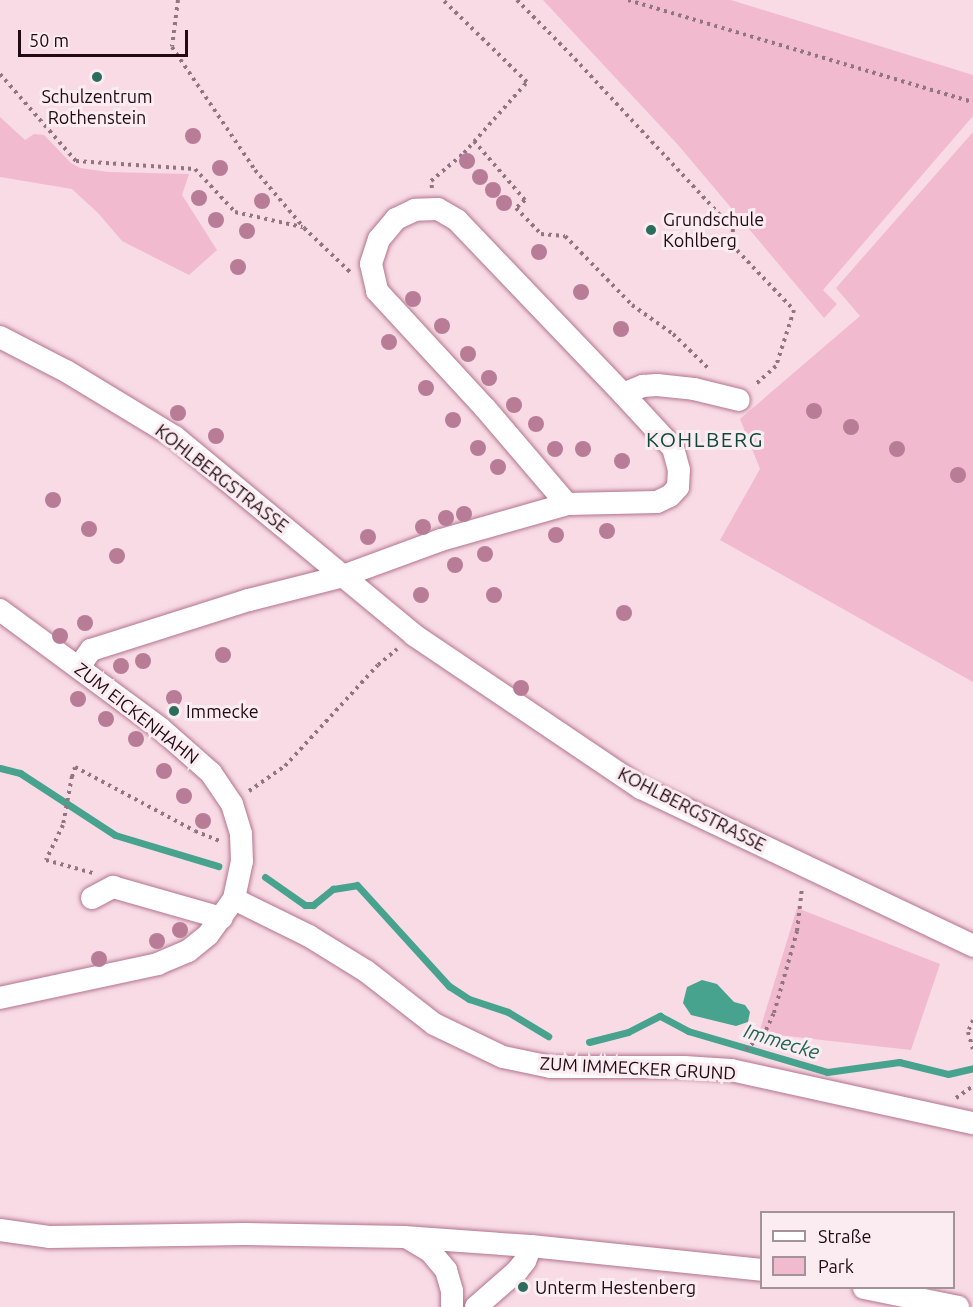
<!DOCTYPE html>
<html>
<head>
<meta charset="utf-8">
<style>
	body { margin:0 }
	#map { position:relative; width:973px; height:1307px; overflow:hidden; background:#f8dbe5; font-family:Ubuntu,sans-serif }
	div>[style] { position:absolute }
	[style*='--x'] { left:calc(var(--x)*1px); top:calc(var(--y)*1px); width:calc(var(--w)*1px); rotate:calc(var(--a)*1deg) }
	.green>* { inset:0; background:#f1bacf }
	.water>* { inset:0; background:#47a38d }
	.stream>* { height:7px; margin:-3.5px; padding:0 3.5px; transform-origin:3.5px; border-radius:3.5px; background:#47a38d }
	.path>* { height:4px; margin-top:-2px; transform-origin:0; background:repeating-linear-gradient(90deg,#907680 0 3px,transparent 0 7.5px) }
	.roads { filter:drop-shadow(0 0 2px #b4748d) drop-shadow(0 0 2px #b4748d) }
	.minor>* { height:22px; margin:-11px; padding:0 11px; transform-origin:11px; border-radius:11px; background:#fff }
	.trees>* { width:16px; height:16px; margin:-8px; border-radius:50%; background:#b87c97 }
	.dots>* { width:16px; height:16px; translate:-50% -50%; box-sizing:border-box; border:3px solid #fbecf1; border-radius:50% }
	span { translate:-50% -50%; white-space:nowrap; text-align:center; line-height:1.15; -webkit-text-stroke:6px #fbecf1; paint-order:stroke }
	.poi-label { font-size:18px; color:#220a14 }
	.left { translate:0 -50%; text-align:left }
	.street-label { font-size:18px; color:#220a14 }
	.water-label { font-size:20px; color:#1e6555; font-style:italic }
	.quarter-label { font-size:21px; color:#10473b; letter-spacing:1.5px }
	.legend { position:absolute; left:760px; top:1211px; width:195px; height:78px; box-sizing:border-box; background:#fbecf1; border:2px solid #a49299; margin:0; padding:8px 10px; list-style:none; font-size:18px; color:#220a14 }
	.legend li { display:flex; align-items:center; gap:12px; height:30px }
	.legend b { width:30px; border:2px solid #a49299 }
	.scale { position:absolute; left:18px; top:30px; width:170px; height:27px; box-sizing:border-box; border:3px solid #220a14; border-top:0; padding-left:8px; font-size:18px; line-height:21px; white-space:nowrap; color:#220a14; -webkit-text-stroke:4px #fbecf1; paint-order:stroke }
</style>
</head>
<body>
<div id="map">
	<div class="green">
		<i style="clip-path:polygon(543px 0,731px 0,973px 75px,973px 116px,823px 290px,837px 304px,824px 318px,679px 146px)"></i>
		<i style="clip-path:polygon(0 117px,25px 140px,34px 134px,44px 135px,71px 163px,80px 168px,108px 172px,189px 174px,182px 195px,217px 250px,189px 275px,122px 241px,98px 213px,72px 189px,0 177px)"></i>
		<i style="clip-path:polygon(973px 132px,973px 682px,720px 540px,760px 469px,740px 419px,860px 316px,836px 288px)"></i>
		<i style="clip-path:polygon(797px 908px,940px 964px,911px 1050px,759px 1033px)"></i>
	</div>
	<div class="water">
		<i style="clip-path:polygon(702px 980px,717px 984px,734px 1002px,745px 1005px,750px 1012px,748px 1022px,736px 1026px,691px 1015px,683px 1003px,687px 987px)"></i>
	</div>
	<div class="stream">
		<i style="--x:0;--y:768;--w:21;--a:14"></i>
		<i style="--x:20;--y:773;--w:113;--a:33.1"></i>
		<i style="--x:115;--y:835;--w:108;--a:16.8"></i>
		<i style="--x:265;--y:877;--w:49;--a:35"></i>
		<i style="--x:305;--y:905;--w:8;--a:0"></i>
		<i style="--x:313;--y:905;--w:26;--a:-39"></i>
		<i style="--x:333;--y:889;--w:24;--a:-9"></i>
		<i style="--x:357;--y:885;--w:137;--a:47.7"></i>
		<i style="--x:449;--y:986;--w:24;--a:33"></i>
		<i style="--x:469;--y:999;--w:41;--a:18.4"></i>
		<i style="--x:508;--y:1012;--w:47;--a:31"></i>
		<i style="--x:589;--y:1042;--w:40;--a:-14.4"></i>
		<i style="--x:628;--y:1032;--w:36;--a:-27"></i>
		<i style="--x:660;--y:1016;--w:32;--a:28"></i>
		<i style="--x:688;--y:1031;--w:145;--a:16.4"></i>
		<i style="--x:827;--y:1072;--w:73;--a:-7.9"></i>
		<i style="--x:899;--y:1062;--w:50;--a:13.8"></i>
		<i style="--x:948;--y:1074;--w:26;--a:-13"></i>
	</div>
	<div class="path">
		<i style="--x:178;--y:0;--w:47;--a:97.3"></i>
		<i style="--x:172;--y:47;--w:148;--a:56"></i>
		<i style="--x:255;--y:170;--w:76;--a:49.8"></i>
		<i style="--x:304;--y:228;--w:64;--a:43.7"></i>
		<i style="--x:517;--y:0;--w:83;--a:45.5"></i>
		<i style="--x:575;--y:59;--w:232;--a:47.1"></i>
		<i style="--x:733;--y:229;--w:16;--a:94"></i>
		<i style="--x:732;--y:245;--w:90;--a:46.4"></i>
		<i style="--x:794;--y:310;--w:59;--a:107.8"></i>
		<i style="--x:776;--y:366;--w:30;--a:138"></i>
		<i style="--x:628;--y:0;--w:360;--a:16.5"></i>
		<i style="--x:0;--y:74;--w:116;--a:48.9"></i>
		<i style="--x:76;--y:161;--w:119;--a:3.8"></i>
		<i style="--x:195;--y:169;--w:59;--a:47.1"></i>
		<i style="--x:235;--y:212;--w:69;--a:12.6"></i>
		<i style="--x:474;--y:141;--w:78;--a:49.2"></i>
		<i style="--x:525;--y:200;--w:12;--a:138"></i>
		<i style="--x:516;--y:208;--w:36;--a:46"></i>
		<i style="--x:541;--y:234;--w:24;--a:5"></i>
		<i style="--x:565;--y:236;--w:96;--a:45.8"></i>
		<i style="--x:632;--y:305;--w:50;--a:35.3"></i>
		<i style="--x:673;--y:334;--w:50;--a:44.2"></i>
		<i style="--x:432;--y:188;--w:7;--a:-98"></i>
		<i style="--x:431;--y:181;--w:43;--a:-40.3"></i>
		<i style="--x:464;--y:153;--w:95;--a:-48.4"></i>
		<i style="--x:527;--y:82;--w:117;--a:-135.7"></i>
		<i style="--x:72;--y:776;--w:50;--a:100.4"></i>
		<i style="--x:63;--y:825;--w:39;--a:116"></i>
		<i style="--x:46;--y:860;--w:49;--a:15.5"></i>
		<i style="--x:72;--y:777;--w:10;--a:-73"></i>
		<i style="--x:75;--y:767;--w:136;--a:28.1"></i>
		<i style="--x:195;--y:831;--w:27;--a:22"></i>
		<i style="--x:249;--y:791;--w:44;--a:-34.8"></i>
		<i style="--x:285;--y:766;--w:137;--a:-47.4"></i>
		<i style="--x:378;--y:665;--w:25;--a:-40"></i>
		<i style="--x:973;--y:1020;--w:13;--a:113"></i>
		<i style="--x:968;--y:1032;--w:18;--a:74"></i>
		<i style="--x:746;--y:1050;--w:28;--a:-45"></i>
		<i style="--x:766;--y:1030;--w:19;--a:-65"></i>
		<i style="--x:774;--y:1013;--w:85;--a:-74.3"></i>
		<i style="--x:797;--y:931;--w:43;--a:-83.4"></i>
		<i style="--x:956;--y:1098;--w:21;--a:-35"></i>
	</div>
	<div class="roads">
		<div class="minor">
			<i style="--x:0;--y:337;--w:74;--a:27.3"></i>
			<i style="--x:66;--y:371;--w:127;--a:31.2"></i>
			<i style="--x:175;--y:437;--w:310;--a:39.6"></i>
			<i style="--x:414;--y:635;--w:274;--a:34"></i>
			<i style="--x:641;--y:788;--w:368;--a:25.4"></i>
			<i style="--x:623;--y:394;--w:22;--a:-22"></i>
			<i style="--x:643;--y:386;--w:14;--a:-4"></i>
			<i style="--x:657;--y:385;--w:37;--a:6"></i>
			<i style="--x:694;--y:389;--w:46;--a:13.7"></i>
			<i style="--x:0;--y:610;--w:199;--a:36.4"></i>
			<i style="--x:160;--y:728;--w:68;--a:41.4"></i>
			<i style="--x:211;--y:773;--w:37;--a:56"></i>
			<i style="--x:232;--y:804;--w:31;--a:73"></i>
			<i style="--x:241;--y:834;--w:27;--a:88"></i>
			<i style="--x:242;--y:861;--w:39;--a:102"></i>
			<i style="--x:234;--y:899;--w:44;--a:125.8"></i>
			<i style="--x:208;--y:935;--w:26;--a:141"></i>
			<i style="--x:188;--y:951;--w:33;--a:157"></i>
			<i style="--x:158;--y:964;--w:162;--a:167.9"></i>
			<i style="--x:79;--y:667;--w:21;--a:-55"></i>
			<i style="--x:91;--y:650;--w:166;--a:-17.6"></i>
			<i style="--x:249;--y:600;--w:97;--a:-14.3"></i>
			<i style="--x:343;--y:576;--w:104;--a:-20.2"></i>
			<i style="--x:441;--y:540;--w:131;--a:-15.9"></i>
			<i style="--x:567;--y:504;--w:90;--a:-1.3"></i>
			<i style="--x:657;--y:502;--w:14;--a:-25"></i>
			<i style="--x:670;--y:496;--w:12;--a:-48"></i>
			<i style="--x:678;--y:487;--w:17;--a:-87"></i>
			<i style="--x:679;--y:470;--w:23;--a:-105"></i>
			<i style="--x:673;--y:448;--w:69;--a:-132.7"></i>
			<i style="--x:626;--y:397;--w:245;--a:-133.7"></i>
			<i style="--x:457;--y:220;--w:22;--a:-150"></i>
			<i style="--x:438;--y:209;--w:23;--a:178"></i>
			<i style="--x:415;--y:210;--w:21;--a:155"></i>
			<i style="--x:396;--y:219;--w:26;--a:130"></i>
			<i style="--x:379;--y:239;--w:26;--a:108"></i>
			<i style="--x:371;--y:264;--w:28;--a:77"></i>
			<i style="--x:377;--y:291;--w:159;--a:47.3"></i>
			<i style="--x:485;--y:408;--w:126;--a:49.5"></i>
			<i style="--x:92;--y:898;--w:24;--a:-28"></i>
			<i style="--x:113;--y:887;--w:113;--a:15.9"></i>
			<i style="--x:234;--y:899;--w:84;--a:26.3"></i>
			<i style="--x:309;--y:936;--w:67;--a:31.6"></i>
			<i style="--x:366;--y:971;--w:86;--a:37.9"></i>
			<i style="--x:434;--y:1024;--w:76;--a:25.6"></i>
			<i style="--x:503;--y:1057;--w:49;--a:11.8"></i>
			<i style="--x:551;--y:1067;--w:133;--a:0"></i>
			<i style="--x:684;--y:1067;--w:47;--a:3.7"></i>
			<i style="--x:731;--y:1070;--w:248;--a:12.4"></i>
			<i style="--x:0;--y:1230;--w:49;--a:8.1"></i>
			<i style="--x:49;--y:1237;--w:196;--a:-0.9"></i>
			<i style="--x:245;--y:1234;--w:159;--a:1.1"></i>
			<i style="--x:404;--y:1237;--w:127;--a:4.1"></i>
			<i style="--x:531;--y:1246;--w:232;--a:5.9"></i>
			<i style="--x:408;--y:1238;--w:26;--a:31"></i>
			<i style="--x:430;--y:1251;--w:25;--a:50"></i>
			<i style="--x:446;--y:1270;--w:22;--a:74"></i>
			<i style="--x:452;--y:1291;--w:16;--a:90"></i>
			<i style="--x:864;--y:1288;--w:96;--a:11.4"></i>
			<i style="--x:476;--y:1307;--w:55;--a:-41.3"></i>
			<i style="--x:517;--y:1271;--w:13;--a:-51"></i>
			<i style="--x:525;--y:1261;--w:16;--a:-68"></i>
		</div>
	</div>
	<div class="trees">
		<i style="left:193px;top:136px"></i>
		<i style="left:467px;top:161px"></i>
		<i style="left:220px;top:168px"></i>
		<i style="left:480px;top:177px"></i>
		<i style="left:493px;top:190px"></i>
		<i style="left:199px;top:198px"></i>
		<i style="left:262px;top:201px"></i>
		<i style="left:504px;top:203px"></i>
		<i style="left:216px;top:220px"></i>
		<i style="left:247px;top:231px"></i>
		<i style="left:539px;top:252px"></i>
		<i style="left:238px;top:267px"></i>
		<i style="left:581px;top:292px"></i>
		<i style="left:413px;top:299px"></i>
		<i style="left:442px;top:326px"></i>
		<i style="left:621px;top:329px"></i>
		<i style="left:389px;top:342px"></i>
		<i style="left:468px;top:354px"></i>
		<i style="left:489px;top:378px"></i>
		<i style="left:426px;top:388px"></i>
		<i style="left:514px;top:405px"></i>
		<i style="left:814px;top:411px"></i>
		<i style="left:178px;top:413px"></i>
		<i style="left:453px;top:420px"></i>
		<i style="left:536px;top:424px"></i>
		<i style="left:851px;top:427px"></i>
		<i style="left:216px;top:436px"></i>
		<i style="left:478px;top:448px"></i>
		<i style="left:555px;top:449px"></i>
		<i style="left:583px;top:449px"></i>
		<i style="left:897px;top:449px"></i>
		<i style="left:622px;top:461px"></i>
		<i style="left:498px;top:467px"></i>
		<i style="left:958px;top:475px"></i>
		<i style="left:53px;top:500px"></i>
		<i style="left:464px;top:514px"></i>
		<i style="left:446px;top:518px"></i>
		<i style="left:423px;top:527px"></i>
		<i style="left:89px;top:529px"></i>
		<i style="left:607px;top:531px"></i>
		<i style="left:556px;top:535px"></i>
		<i style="left:368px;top:537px"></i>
		<i style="left:485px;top:554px"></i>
		<i style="left:117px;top:556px"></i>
		<i style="left:455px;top:565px"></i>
		<i style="left:421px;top:595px"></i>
		<i style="left:494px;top:595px"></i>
		<i style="left:624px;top:613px"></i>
		<i style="left:85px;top:623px"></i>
		<i style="left:60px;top:636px"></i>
		<i style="left:223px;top:655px"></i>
		<i style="left:143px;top:661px"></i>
		<i style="left:121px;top:666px"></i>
		<i style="left:521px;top:688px"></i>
		<i style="left:174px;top:698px"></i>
		<i style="left:78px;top:699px"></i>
		<i style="left:106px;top:719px"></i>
		<i style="left:136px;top:739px"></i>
		<i style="left:164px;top:771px"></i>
		<i style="left:184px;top:796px"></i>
		<i style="left:203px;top:821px"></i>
		<i style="left:180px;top:930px"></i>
		<i style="left:157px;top:941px"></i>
		<i style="left:99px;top:959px"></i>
	</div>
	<div class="dots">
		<i style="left:97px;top:77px;background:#2b6c5c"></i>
		<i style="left:651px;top:230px;background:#2b6c5c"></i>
		<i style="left:174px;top:711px;background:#2b6c5c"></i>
		<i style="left:523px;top:1287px;background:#2b6c5c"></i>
	</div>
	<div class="poi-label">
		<span style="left:97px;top:107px">Schulzentrum<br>Rothenstein</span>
		<span class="left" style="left:663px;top:230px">Grundschule<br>Kohlberg</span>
		<span class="left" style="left:186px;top:711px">Immecke</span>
		<span class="left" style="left:535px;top:1287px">Unterm Hestenberg</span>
	</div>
	<div class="street-label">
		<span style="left:222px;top:478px;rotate:38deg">KOHLBERGSTRASSE</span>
		<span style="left:137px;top:713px;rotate:38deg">ZUM EICKENHAHN</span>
		<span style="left:692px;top:809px;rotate:27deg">KOHLBERGSTRASSE</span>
		<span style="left:638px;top:1068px;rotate:3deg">ZUM IMMECKER GRUND</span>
	</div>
	<div class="water-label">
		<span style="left:782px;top:1041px;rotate:17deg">Immecke</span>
	</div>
	<div class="quarter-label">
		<span style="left:705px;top:439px">KOHLBERG</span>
	</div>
	<ul class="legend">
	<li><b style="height:8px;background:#fff"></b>Straße</li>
	<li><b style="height:16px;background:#f1bacf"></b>Park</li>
	</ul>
	<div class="scale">50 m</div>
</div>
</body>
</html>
